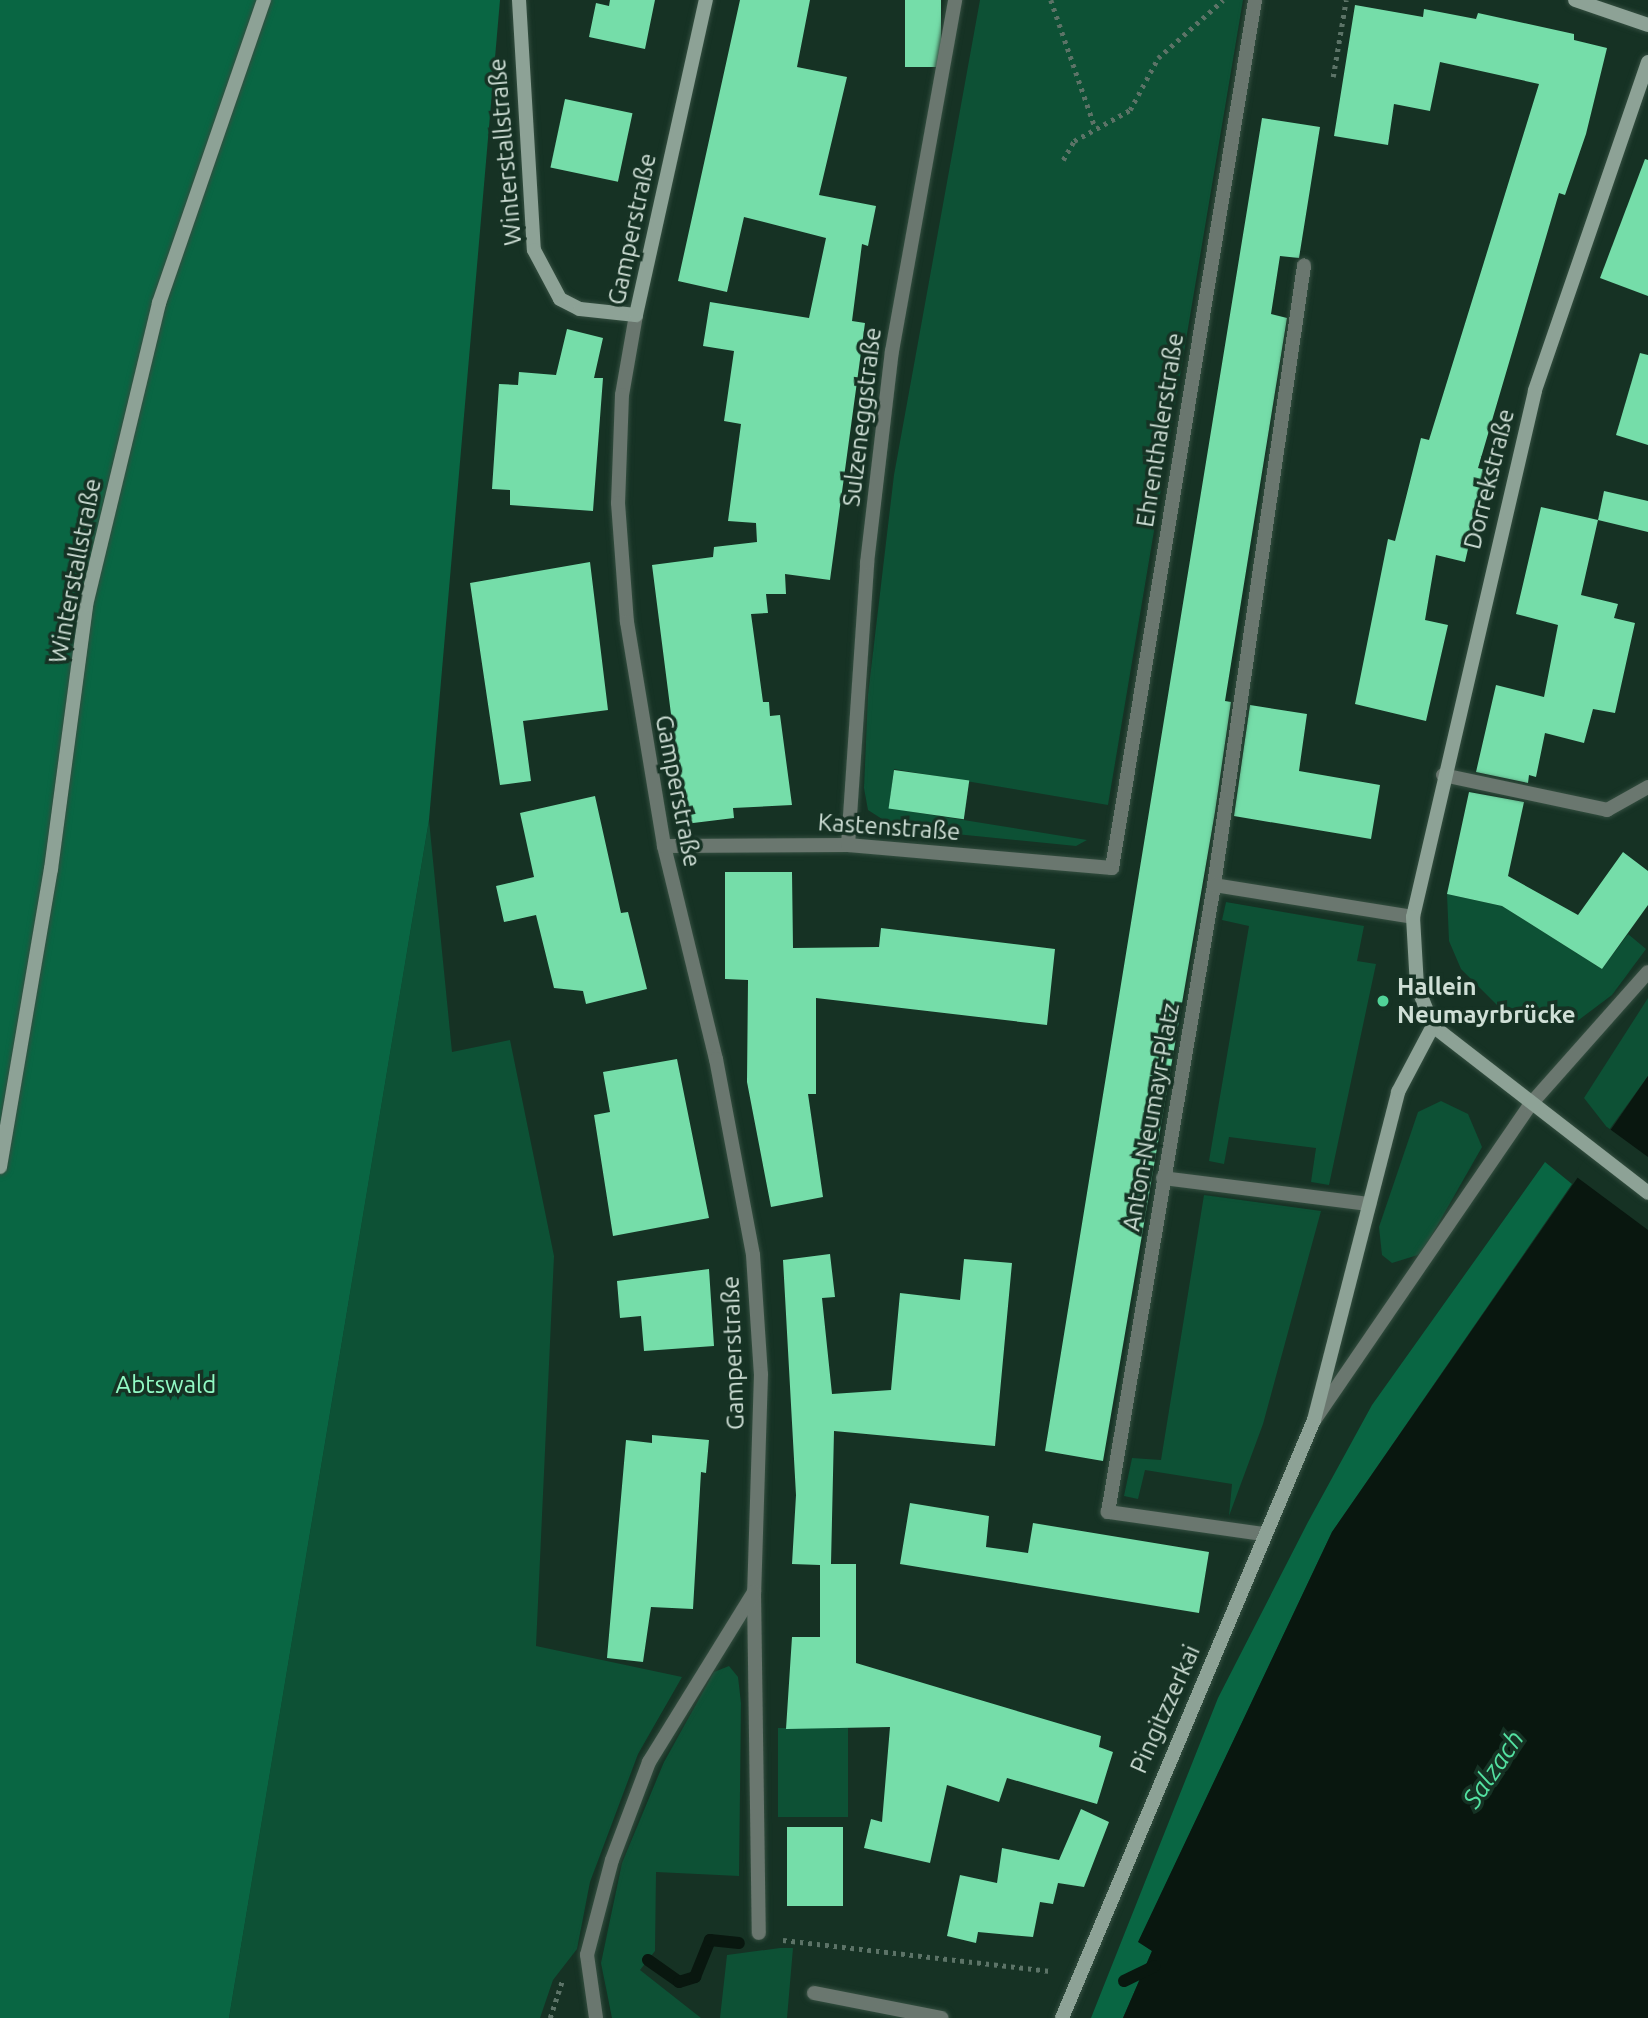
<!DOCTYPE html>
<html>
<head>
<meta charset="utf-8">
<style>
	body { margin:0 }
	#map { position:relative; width:1648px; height:2018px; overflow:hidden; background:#163224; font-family:Ubuntu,sans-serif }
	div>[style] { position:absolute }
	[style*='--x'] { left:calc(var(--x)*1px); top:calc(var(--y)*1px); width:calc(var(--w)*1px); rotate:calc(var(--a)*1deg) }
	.green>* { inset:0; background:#0d5135; transform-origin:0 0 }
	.forest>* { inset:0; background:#096643 }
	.water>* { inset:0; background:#09170f }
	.pier>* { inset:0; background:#163224 }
	.stream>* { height:12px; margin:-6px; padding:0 6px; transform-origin:6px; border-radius:6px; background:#09170f }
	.building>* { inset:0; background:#75dda9; transform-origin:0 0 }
	.path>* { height:4.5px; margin-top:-2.25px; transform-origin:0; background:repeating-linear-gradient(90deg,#5c7367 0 3.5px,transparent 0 8.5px) }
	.roads { filter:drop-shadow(0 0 2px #344e40) drop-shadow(0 0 2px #344e40) }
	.lane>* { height:14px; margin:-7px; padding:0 7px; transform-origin:7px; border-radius:7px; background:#6a776f }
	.street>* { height:14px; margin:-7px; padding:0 7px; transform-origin:7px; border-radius:7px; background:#6a776f }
	.secondary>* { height:14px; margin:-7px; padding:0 7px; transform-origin:7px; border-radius:7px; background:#8da296 }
	.dots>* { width:19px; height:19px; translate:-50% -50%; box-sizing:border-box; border:4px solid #163224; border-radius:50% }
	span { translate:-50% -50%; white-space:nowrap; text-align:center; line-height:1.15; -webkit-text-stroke:7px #163224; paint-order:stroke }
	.street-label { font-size:24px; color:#cfdfd6 }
	.poi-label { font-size:24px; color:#cfdfd6; font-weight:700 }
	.left { translate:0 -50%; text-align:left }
	.park-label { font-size:24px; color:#92fac5 }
	.water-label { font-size:26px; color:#53e1a1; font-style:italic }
</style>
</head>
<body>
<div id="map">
	<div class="green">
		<i style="clip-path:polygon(980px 0,1243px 0,1108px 805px,894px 769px,889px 808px,1087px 840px,1076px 846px,896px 828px,868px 810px,864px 788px,868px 695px,894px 475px)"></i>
		<i style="clip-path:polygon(429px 820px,452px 1052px,510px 1040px,554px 1256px,536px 1646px,682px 1677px,638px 1754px,590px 1882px,577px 1949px,553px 1980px,540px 2018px,229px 2018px)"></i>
		<i style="clip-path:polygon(1447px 894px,1502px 906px,1602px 969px,1628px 934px,1646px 949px,1612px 995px,1576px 1022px,1562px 1015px,1523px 1016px,1498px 1006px,1461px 969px,1449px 941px)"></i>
		<i style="clip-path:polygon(1226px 902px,1364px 926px,1357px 961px,1376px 964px,1329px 1185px,1311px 1182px,1316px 1148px,1229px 1137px,1224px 1164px,1209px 1161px,1249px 926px,1222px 920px)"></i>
		<i style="clip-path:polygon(1648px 998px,1648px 1076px,1609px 1130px,1584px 1098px)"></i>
		<i style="clip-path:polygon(1441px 1101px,1468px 1114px,1482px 1147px,1421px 1254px,1392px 1263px,1382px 1255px,1379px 1227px,1418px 1112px)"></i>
		<i style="clip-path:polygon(1204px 1195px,1321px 1211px,1263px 1424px,1229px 1516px,1232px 1484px,1145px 1470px,1138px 1499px,1124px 1496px,1132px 1458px,1161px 1460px)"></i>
		<i style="clip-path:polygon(729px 1666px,738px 1677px,741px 1703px,739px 1876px,656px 1872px,655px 1951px,640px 1970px,701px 2018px,612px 2018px,601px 1963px,622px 1863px,664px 1762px,714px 1672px)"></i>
		<i style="left:778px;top:1728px;width:70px;height:89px"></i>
		<i style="clip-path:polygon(780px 1948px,793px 1948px,787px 2018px,720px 2018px,727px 1955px)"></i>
	</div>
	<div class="forest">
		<i style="clip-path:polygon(0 0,500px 0,429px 820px,229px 2018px,0 2018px)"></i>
		<i style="clip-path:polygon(1545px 1162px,1572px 1184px,1332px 1532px,1139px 1941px,1152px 1951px,1123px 2018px,1091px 2018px,1218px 1698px,1308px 1522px,1372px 1405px)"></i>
	</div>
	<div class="water">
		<i style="clip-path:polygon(1648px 1076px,1648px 2018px,1123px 2018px,1152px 1951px,1138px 1942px,1332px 1532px)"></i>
	</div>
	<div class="pier">
		<i style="clip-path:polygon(1607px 1127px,1648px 1157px,1648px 1230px,1574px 1175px)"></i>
	</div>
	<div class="stream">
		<i style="--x:648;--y:1960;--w:38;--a:35"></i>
		<i style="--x:679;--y:1982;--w:17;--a:-17"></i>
		<i style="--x:695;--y:1977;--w:40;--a:-68"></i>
		<i style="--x:710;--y:1940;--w:29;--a:6"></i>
		<i style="--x:1124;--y:1981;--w:34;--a:-26"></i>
	</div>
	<div class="building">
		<i style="clip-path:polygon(610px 0,655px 0,645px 49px,589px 37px,596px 3px,609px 6px)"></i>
		<i style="clip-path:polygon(740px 0,810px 0,797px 67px,847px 77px,819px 195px,876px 206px,868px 246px,862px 244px,852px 321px,865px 323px,830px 580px,785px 574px,786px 594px,766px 594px,768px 613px,751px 614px,763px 702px,769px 702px,770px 716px,780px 715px,792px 805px,733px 808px,734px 818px,685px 824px,652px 565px,713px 557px,714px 547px,757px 542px,756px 523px,728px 521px,741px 424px,724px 421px,734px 351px,703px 346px,710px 302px,809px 318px,826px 238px,744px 217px,727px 292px,678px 281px)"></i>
		<i style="left:905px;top:0;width:36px;height:67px"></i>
		<i style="clip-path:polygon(1355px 5px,1423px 17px,1424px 9px,1476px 19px,1478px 13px,1574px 34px,1574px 40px,1607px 48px,1586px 134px,1565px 195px,1559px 193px,1478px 468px,1486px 470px,1465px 562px,1436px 555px,1425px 620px,1448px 625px,1426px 721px,1355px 704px,1388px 539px,1395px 541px,1421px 438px,1429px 440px,1539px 84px,1440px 62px,1430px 111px,1394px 104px,1388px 145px,1334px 136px)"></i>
		<i style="left:565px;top:99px;width:69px;height:70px;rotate:12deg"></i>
		<i style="clip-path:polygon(1262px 118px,1320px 127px,1299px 258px,1280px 256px,1271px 314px,1287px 318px,1225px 701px,1231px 702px,1215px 812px,1103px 1461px,1045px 1451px)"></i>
		<i style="clip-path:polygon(1645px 159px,1648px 160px,1648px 296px,1600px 278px)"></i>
		<i style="clip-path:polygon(567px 329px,603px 338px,594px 378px,603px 378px,593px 511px,510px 505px,510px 490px,492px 489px,499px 384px,518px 385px,519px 372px,556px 375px)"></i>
		<i style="clip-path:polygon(1640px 353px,1648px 355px,1648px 445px,1616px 435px)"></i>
		<i style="clip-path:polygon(1604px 491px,1648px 501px,1648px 532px,1598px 520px)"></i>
		<i style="clip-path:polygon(1541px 507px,1598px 520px,1581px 595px,1618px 604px,1614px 618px,1635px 623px,1615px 713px,1593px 709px,1584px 743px,1545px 733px,1536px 777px,1529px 775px,1528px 783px,1476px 772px,1496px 685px,1544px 697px,1558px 625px,1516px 614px)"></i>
		<i style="clip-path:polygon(590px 562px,608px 710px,523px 721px,531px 781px,500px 785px,470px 583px)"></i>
		<i style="clip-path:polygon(1250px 705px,1307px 714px,1299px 771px,1380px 785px,1371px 839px,1234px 816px)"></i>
		<i style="left:894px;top:770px;width:76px;height:39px;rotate:8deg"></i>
		<i style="clip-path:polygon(1469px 792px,1524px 802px,1508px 876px,1578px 915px,1623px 852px,1648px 871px,1648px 905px,1602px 969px,1502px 906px,1447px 894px)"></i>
		<i style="clip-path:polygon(595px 796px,621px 913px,628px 912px,647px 989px,586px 1004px,583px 991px,554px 988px,536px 915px,504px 922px,496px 886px,534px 877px,520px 813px)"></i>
		<i style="clip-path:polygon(725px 872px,792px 872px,793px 948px,879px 947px,881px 928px,1055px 949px,1047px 1025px,816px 998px,816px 1094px,808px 1094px,823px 1197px,771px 1207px,747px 1082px,748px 980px,725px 979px)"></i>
		<i style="clip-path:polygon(677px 1059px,709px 1218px,613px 1236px,594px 1115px,610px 1112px,603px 1072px)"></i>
		<i style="clip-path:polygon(830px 1254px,835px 1297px,822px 1298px,832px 1394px,891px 1390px,900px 1293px,960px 1300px,964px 1259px,1012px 1263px,995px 1446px,834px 1431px,831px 1564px,856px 1564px,856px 1663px,1101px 1736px,1099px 1747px,1113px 1752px,1097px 1804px,1007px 1778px,999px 1802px,947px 1785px,930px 1863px,864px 1848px,871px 1819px,882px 1822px,890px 1727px,786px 1729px,792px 1637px,820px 1637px,820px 1565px,792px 1564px,796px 1495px,783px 1260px)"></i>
		<i style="clip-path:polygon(709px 1269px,714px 1346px,644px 1351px,641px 1316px,620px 1318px,617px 1281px)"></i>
		<i style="clip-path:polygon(652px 1435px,709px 1440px,706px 1473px,701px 1472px,693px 1609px,651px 1607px,643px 1662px,607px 1658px,626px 1440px,652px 1443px)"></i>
		<i style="clip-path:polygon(910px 1503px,989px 1516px,986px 1547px,1028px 1553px,1033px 1523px,1209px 1552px,1199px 1613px,900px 1564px)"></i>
		<i style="clip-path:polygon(1081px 1809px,1109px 1822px,1084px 1887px,1058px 1883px,1053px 1904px,1040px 1902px,1033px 1937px,978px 1932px,976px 1943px,947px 1936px,960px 1875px,997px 1883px,1002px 1848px,1059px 1860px)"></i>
		<i style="left:787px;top:1827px;width:56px;height:79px"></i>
	</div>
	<div class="path">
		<i style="--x:1051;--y:0;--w:134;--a:70.9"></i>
		<i style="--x:1333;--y:77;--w:78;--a:-80.4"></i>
		<i style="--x:1063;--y:160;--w:22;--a:-60"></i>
		<i style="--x:1074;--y:141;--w:64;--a:-29"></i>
		<i style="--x:1130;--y:110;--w:59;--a:-61.7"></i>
		<i style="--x:1158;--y:58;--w:87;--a:-41.7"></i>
		<i style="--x:783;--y:1940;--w:271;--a:6.6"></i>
		<i style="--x:550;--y:2018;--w:38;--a:-72"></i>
	</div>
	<div class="roads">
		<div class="lane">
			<i style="--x:1214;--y:885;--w:626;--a:-81.73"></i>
			<i style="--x:1163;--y:1178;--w:208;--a:7.2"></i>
			<i style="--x:814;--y:1993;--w:130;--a:11.1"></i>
		</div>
		<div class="street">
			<i style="--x:636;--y:315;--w:81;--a:99.9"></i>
			<i style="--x:622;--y:395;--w:108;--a:92.1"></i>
			<i style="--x:618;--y:503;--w:119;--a:85.7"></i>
			<i style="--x:627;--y:622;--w:227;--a:80.6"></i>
			<i style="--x:664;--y:846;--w:219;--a:76.3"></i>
			<i style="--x:716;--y:1059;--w:199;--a:79.3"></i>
			<i style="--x:753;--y:1255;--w:119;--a:86.2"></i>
			<i style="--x:761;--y:1374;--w:218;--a:91.8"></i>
			<i style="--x:754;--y:1592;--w:341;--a:89.2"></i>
			<i style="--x:1443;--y:775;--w:168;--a:12"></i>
			<i style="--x:1607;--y:810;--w:47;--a:-29.3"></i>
			<i style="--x:848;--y:845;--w:283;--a:-86.1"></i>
			<i style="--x:867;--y:563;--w:213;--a:-83.3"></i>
			<i style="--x:892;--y:351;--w:357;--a:-79.8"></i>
			<i style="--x:664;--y:846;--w:184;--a:-0.3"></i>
			<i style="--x:848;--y:845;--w:265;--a:5"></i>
			<i style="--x:1112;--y:868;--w:880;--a:-80.64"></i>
			<i style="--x:1315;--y:1419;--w:379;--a:-55.6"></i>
			<i style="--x:1529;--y:1106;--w:179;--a:-48.4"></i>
			<i style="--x:1263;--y:1534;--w:157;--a:-171.9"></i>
			<i style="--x:1108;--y:1512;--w:636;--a:-80.4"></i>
			<i style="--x:1214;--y:885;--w:202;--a:9.1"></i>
			<i style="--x:596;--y:2018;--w:64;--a:-98.1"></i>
			<i style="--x:587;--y:1955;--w:98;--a:-75.3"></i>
			<i style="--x:612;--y:1860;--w:105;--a:-69.3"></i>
			<i style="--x:649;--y:1762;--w:200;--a:-58.3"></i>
		</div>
		<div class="secondary">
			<i style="--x:519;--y:0;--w:250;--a:86.6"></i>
			<i style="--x:534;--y:250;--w:55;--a:62"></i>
			<i style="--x:560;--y:299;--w:22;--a:27"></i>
			<i style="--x:580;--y:309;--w:56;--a:6.1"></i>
			<i style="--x:636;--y:315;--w:323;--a:-77.5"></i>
			<i style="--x:1575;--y:0;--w:77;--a:18.9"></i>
			<i style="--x:1648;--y:62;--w:348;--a:109"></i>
			<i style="--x:1535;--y:391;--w:540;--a:103.06"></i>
			<i style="--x:1413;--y:917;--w:69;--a:86.7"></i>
			<i style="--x:1417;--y:986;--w:43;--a:68.2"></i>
			<i style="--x:1433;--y:1026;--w:272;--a:37.8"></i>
			<i style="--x:0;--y:1167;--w:302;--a:-80.3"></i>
			<i style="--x:51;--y:869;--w:266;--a:-82.4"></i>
			<i style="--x:86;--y:605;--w:311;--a:-76.4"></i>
			<i style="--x:159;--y:303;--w:321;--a:-70.9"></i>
			<i style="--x:1062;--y:2018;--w:649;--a:-67.15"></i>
			<i style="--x:1314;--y:1420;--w:339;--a:-75.6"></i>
			<i style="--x:1398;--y:1092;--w:75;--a:-62.1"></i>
		</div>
	</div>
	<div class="dots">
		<i style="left:1383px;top:1001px;background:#51d398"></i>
	</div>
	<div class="street-label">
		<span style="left:505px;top:152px;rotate:-95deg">Winterstallstraße</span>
		<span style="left:632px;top:229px;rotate:-78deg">Gamperstraße</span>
		<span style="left:862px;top:417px;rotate:-83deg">Sulzeneggstraße</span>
		<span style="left:1160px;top:430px;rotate:-81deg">Ehrenthalerstraße</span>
		<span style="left:1489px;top:479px;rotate:-76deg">Dorrekstraße</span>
		<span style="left:75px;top:571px;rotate:-79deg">Winterstallstraße</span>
		<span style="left:678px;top:791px;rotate:79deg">Gamperstraße</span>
		<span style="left:889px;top:827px;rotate:4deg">Kastenstraße</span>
		<span style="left:1151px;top:1117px;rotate:-80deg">Anton-Neumayr-Platz</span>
		<span style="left:733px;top:1353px;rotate:-92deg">Gamperstraße</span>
		<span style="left:1165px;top:1709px;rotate:-66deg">Pingitzzerkai</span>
	</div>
	<div class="poi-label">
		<span class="left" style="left:1397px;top:1001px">Hallein<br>Neumayrbrücke</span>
	</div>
	<div class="park-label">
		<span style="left:166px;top:1385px">Abtswald</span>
	</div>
	<div class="water-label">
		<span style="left:1493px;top:1769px;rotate:-56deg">Salzach</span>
	</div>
</div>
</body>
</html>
